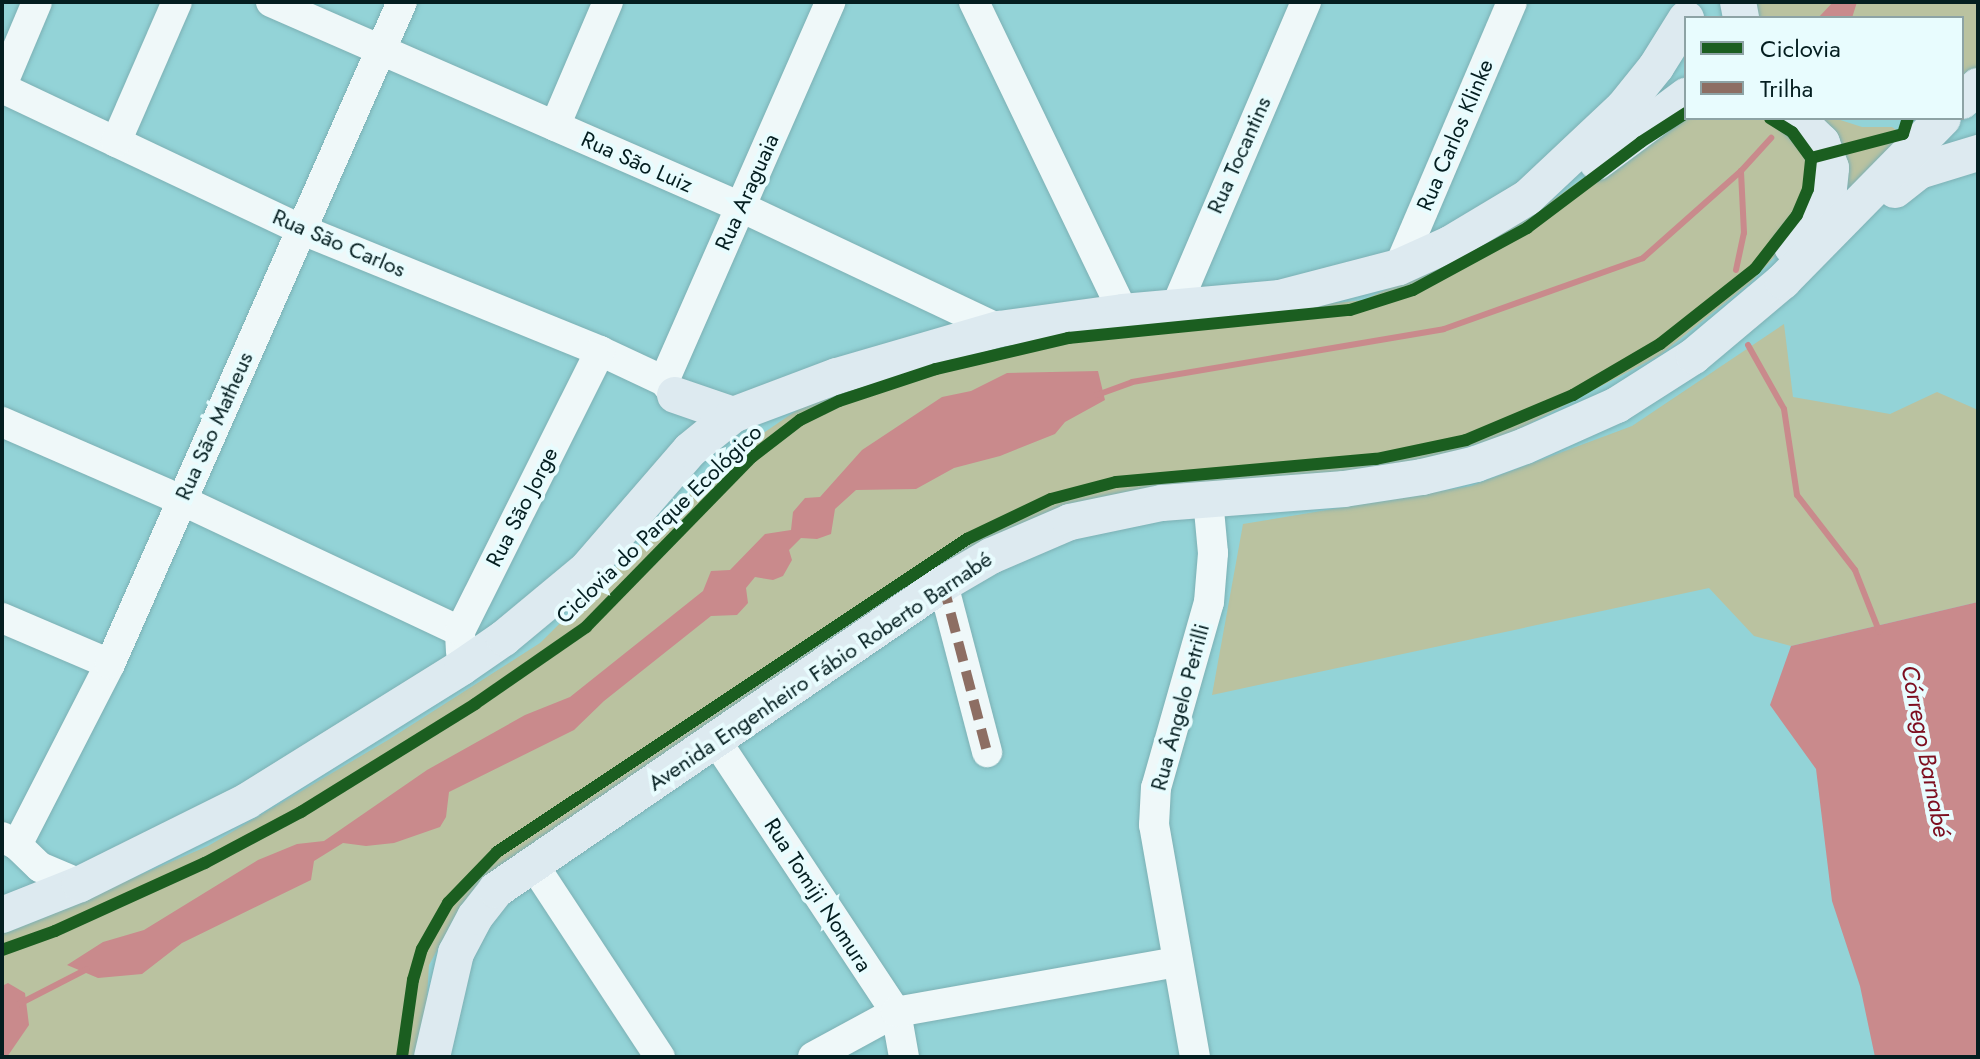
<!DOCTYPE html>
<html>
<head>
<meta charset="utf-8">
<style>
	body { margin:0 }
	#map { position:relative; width:1980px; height:1059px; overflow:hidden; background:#93d3d7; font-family:Jost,sans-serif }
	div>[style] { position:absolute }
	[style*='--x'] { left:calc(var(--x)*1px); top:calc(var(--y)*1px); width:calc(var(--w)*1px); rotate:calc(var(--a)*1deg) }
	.green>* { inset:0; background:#bac2a0 }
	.water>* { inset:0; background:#c98a8c }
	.stream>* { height:6px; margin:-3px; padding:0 3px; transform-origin:3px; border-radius:3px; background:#c98a8c }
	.roads { filter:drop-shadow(0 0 2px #7cb0b4) drop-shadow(0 0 2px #7cb0b4) }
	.minor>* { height:30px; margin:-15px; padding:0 15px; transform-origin:15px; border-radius:15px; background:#eff8f9 }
	.major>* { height:36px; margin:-18px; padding:0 18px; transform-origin:18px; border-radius:18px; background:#ddeaf0 }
	.quiet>* { height:10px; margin-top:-5px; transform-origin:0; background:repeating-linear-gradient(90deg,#8d6e63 0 20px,transparent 0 30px) }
	.cycleway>* { height:12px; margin:-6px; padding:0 6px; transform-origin:6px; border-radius:6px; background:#1b5e20 }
	span { translate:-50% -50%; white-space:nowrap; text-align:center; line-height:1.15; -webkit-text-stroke:8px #e8fcfe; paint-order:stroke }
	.street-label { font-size:22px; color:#041e20 }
	.water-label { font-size:24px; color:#7d0e1f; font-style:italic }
	.frame { position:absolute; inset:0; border:4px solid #041e20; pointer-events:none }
	.legend { position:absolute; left:1684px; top:16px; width:280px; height:104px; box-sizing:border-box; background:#e8fcfe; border:2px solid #8da3a5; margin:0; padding:10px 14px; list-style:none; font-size:24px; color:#041e20 }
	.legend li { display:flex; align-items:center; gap:16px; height:40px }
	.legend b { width:40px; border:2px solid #8da3a5 }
</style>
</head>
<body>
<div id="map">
	<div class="green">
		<i style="clip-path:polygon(1746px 2px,1978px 2px,1978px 67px,1962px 81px,1962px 18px,1752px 18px)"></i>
		<i style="clip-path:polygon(1686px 118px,1780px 118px,1819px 168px,1793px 237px,1751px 282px,1660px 355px,1514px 432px,1408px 466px,1126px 492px,1028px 523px,452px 923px,429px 965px,426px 1014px,418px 1057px,2px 1057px,2px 934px,208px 846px,388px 740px,540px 643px,727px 458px,813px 399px,873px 378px,1077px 329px,1364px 300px,1487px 241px,1560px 195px,1656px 125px)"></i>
		<i style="clip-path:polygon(1819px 118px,1834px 118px,1862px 127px,1892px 127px,1911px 140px,1841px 208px)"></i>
		<i style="clip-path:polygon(1784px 324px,1793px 397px,1890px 414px,1937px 392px,1978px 410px,1978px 602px,1791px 646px,1754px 636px,1709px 588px,1212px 695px,1243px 524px,1471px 486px,1632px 426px)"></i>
	</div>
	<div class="water">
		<i style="clip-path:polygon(1833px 2px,1857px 2px,1852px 18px,1818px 18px)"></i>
		<i style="clip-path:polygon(1098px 371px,1105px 400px,1065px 422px,1055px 434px,1000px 456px,954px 468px,916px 489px,856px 490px,835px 509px,831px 534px,817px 539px,801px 538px,789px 550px,792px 560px,783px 576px,773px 580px,755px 577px,746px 588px,748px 603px,737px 615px,711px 616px,604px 701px,574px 730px,449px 792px,446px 817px,440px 827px,394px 843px,366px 846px,343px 843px,314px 861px,311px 880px,182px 943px,142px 974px,98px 978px,67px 965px,103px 942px,144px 930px,258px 860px,297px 844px,324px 841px,427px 770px,525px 715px,570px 697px,703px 591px,711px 571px,730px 570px,765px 534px,791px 530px,793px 512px,805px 498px,820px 497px,862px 450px,942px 397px,971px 391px,1007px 373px)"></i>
		<i style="clip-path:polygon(1978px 602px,1978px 1057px,1875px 1057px,1860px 986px,1832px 901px,1816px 769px,1770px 705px,1791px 646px)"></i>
		<i style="clip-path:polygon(8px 983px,25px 993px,29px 1025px,7px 1057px,2px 1057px,2px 986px)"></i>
	</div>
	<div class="stream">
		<i style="--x:1736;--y:270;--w:38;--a:-78"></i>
		<i style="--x:1744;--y:233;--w:62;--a:-92.8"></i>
		<i style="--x:1748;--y:345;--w:73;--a:60.6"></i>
		<i style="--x:1784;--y:409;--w:87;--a:81.4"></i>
		<i style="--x:1797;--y:495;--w:95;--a:52.3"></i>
		<i style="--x:1855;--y:570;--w:66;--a:68.5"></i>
		<i style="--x:1097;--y:395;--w:37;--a:-20"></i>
		<i style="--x:1132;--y:382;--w:316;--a:-9.6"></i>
		<i style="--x:1444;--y:329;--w:211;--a:-19.6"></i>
		<i style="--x:1643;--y:258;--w:131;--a:-41.6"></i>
		<i style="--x:1741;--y:171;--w:45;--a:-47.7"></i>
		<i style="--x:19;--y:1004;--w:76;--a:-27.2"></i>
	</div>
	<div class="roads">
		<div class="minor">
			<i style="--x:271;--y:2;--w:513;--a:23.57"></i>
			<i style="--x:741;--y:207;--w:285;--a:25.3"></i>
			<i style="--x:974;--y:2;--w:344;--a:64.3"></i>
			<i style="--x:2;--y:85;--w:90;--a:-67.1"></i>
			<i style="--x:2;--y:88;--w:330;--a:25.3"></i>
			<i style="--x:300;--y:229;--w:324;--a:22.1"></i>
			<i style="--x:600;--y:351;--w:71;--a:25.1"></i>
			<i style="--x:664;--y:381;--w:18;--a:52"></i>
			<i style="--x:555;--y:126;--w:135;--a:-66.9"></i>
			<i style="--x:116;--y:142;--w:153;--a:-66.5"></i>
			<i style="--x:1399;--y:267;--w:288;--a:-66.9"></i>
			<i style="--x:1175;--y:309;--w:334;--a:-66.9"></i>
			<i style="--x:664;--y:381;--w:414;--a:-66.3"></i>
			<i style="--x:2;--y:422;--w:195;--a:23.5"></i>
			<i style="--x:181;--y:500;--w:308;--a:25.2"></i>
			<i style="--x:943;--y:584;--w:174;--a:75.3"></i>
			<i style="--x:2;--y:618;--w:117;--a:23.1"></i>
			<i style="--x:461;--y:652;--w:21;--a:-93"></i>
			<i style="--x:460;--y:631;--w:313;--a:-63.4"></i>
			<i style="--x:715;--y:739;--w:328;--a:56.5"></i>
			<i style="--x:896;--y:1012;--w:46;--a:79.9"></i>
			<i style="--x:2;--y:837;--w:17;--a:28"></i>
			<i style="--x:17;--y:845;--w:32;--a:44"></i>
			<i style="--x:40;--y:867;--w:43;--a:23"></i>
			<i style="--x:17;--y:845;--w:203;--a:-62.8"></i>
			<i style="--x:110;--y:664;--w:724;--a:-66.2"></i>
			<i style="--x:533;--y:864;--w:231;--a:56.7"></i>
			<i style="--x:813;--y:1057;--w:94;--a:-28.5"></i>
			<i style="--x:896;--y:1012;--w:286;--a:-10.1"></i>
			<i style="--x:1195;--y:1057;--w:236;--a:-100"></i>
			<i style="--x:1154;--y:825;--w:37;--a:-87"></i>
			<i style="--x:1156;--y:788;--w:193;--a:-74.1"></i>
			<i style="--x:1209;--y:602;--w:49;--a:-85.3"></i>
			<i style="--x:1213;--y:553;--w:54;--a:-95.3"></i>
		</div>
		<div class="major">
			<i style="--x:1738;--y:2;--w:16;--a:79"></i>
			<i style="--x:1962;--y:101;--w:22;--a:-43"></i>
			<i style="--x:1597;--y:162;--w:111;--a:-36.6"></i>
			<i style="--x:1895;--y:190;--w:31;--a:-38"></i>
			<i style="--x:1919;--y:171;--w:62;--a:-17"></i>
			<i style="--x:1792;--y:247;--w:38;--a:-51"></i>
			<i style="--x:1816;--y:217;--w:32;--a:-66"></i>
			<i style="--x:1829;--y:188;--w:20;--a:-84"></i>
			<i style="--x:1831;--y:168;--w:27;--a:-110"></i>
			<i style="--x:1822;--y:143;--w:36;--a:-136"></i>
			<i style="--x:675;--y:395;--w:61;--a:19"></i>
			<i style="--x:2;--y:915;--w:84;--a:-21.7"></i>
			<i style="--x:80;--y:884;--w:186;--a:-26.4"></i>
			<i style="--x:247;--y:801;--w:253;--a:-31.9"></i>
			<i style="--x:462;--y:667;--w:51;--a:-34.6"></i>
			<i style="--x:504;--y:638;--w:108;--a:-39.7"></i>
			<i style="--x:587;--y:569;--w:157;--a:-49.1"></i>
			<i style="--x:690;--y:450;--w:55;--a:-39.1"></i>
			<i style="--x:733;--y:415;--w:111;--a:-20.6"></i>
			<i style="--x:837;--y:376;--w:169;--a:-16.2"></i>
			<i style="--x:999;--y:329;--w:125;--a:-7.8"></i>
			<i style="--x:1123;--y:312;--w:158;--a:-5.1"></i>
			<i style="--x:1280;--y:298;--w:123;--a:-14.6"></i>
			<i style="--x:1399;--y:267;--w:56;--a:-24.3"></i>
			<i style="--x:1450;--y:244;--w:90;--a:-30.9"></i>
			<i style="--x:1527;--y:198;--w:132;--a:-43.2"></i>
			<i style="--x:1623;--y:108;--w:53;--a:-51.2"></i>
			<i style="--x:1656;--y:67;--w:57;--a:-58"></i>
			<i style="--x:432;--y:1057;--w:107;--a:-77"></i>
			<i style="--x:456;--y:953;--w:41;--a:-62.2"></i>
			<i style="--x:475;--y:917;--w:34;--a:-52"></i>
			<i style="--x:496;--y:890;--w:542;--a:-34.39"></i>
			<i style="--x:943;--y:584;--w:56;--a:-30.3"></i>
			<i style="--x:991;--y:556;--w:86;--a:-23.3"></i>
			<i style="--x:1070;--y:522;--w:94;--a:-11.7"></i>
			<i style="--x:1162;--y:503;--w:183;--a:-4.4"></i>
			<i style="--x:1344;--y:489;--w:79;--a:-8.7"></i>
			<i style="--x:1422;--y:477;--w:56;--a:-13.5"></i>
			<i style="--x:1476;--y:464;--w:52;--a:-20.2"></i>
			<i style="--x:1525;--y:446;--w:101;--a:-24"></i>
			<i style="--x:1617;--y:405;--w:91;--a:-32.5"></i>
			<i style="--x:1694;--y:356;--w:116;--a:-40.1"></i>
			<i style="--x:1783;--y:281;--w:228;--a:-45.5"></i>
		</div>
	</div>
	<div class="quiet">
		<i style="--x:943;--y:584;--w:174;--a:75.3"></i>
	</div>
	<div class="cycleway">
		<i style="--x:1811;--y:158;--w:95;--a:-14.6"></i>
		<i style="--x:1903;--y:134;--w:17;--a:-73"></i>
		<i style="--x:2;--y:950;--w:56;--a:-19.7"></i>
		<i style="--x:55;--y:931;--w:165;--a:-24.4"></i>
		<i style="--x:205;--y:863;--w:109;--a:-28"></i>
		<i style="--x:301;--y:812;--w:205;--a:-31.8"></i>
		<i style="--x:475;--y:704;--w:135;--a:-34.7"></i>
		<i style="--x:586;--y:627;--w:238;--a:-45.7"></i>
		<i style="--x:752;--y:457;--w:61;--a:-37.6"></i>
		<i style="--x:800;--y:420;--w:43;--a:-26"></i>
		<i style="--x:839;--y:401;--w:102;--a:-18.3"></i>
		<i style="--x:936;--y:369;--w:136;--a:-13.2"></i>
		<i style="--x:1068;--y:338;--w:283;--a:-5.7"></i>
		<i style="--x:1350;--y:310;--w:66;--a:-17.6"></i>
		<i style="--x:1413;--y:290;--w:130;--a:-28.5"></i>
		<i style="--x:1527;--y:228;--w:143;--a:-37"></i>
		<i style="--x:1641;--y:142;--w:54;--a:-32.8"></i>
		<i style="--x:402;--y:1057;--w:78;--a:-81.9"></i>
		<i style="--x:413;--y:980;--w:32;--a:-74"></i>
		<i style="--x:422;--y:949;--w:53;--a:-60.5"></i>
		<i style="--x:448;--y:903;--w:71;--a:-46.1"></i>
		<i style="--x:497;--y:852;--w:565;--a:-33.66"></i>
		<i style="--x:967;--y:539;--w:93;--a:-25.5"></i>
		<i style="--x:1051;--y:499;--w:67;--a:-14.7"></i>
		<i style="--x:1116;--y:482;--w:261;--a:-5.1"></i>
		<i style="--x:1376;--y:459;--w:92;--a:-11.9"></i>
		<i style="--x:1466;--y:440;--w:116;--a:-22.8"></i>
		<i style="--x:1573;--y:395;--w:101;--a:-30.4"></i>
		<i style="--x:1660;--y:344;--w:121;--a:-38.3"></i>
		<i style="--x:1755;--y:269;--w:68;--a:-52.1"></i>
		<i style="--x:1797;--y:215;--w:28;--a:-67"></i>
		<i style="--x:1808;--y:189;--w:31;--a:-84"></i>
		<i style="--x:1811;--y:158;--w:32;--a:-126"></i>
		<i style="--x:1792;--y:132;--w:26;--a:-148"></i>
	</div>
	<div class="street-label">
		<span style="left:1455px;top:135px;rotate:-67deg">Rua Carlos Klinke</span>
		<span style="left:1239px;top:155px;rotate:-66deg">Rua Tocantins</span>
		<span style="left:637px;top:162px;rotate:24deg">Rua São Luiz</span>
		<span style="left:747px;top:192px;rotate:-66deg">Rua Araguaia</span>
		<span style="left:339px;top:243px;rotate:23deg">Rua São Carlos</span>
		<span style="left:214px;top:426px;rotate:-66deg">Rua São Matheus</span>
		<span style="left:522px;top:507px;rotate:-63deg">Rua São Jorge</span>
		<span style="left:659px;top:524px;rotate:-44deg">Ciclovia do Parque Ecológico</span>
		<span style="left:820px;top:671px;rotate:-34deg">Avenida Engenheiro Fábio Roberto Barnabé</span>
		<span style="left:1180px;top:707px;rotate:-75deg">Rua Ângelo Petrilli</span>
		<span style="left:818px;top:895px;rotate:57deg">Rua Tomiji Nomura</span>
	</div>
	<div class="water-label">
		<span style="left:1926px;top:751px;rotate:79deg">Córrego Barnabé</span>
	</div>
	<div class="frame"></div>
	<ul class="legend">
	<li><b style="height:10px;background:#1b5e20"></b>Ciclovia</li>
	<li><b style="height:10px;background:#8d6e63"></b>Trilha</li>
	</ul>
</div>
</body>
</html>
